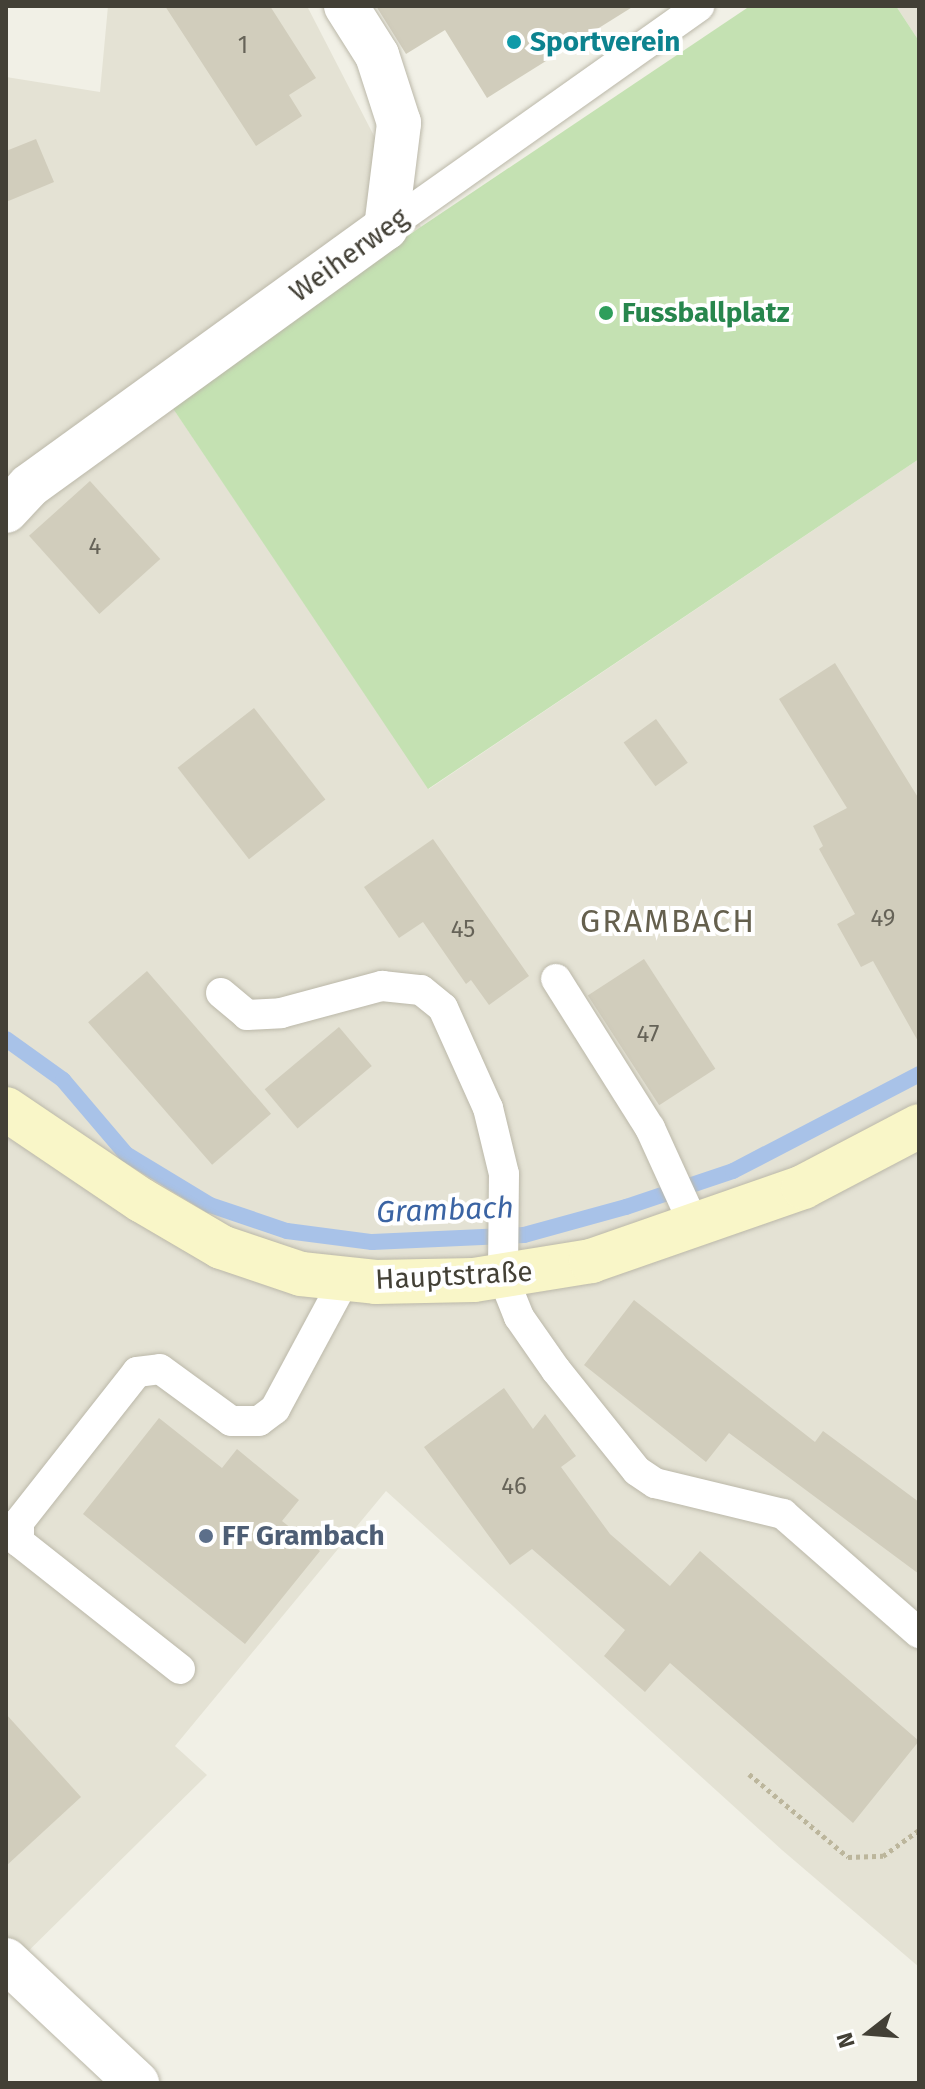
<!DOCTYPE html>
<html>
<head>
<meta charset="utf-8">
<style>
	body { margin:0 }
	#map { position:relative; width:925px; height:2089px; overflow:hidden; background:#f1f0e6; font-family:"Fira Sans",sans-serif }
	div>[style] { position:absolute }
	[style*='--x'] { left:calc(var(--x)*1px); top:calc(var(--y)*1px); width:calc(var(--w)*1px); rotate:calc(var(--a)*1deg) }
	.residential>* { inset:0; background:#e4e2d4 }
	.green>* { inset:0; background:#c4e1b2 }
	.stream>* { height:16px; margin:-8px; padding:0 8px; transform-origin:8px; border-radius:8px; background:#a8c2e8 }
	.building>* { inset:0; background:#d1cdbc; transform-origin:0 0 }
	.path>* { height:5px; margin-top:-2.5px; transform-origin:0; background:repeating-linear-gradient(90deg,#bcb69c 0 4px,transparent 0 8px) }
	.roads { filter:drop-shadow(0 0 2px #bbb8a9) drop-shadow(0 0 2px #bbb8a9) }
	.service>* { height:30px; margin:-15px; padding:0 15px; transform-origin:15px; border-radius:15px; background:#fff }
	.minor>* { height:44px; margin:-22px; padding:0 22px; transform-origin:22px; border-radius:22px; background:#fff }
	.secondary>* { height:44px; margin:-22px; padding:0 22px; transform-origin:22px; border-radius:22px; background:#f9f6c8 }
	.dots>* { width:22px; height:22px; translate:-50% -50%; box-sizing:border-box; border:4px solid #fff; border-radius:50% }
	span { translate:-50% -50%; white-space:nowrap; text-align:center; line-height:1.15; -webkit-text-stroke:8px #fff; paint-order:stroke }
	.number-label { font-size:24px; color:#666358 }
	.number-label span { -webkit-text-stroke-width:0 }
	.culture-label { font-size:28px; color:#0d838f; font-weight:700 }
	.left { translate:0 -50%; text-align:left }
	.street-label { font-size:28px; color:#434036 }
	.leisure-label { font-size:28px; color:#27864d; font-weight:700 }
	.service-label { font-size:28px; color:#4e5e75; font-weight:700 }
	.water-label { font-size:30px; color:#3b64a3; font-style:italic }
	.quarter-label { font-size:32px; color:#65604e; letter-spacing:2px }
	.frame { position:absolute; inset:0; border:8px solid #434036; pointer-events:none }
	.north { position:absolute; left:829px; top:1993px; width:80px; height:80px; -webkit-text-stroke:6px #fff; paint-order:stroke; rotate:253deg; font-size:22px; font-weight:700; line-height:32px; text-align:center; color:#434036 }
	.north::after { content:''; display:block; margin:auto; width:28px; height:36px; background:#434036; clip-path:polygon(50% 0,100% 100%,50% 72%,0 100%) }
</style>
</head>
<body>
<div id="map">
	<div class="residential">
		<i style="clip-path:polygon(108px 6px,307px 6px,421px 227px,167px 399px,429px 789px,919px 459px,919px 1967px,782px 1850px,386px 1491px,175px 1746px,207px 1775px,6px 1973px,6px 77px,100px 92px)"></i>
		<i style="clip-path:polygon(896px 6px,919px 6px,919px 41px)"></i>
	</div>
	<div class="green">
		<i style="clip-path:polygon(750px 6px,896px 6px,919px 41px,919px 459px,428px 789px,166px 398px)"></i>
	</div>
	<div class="stream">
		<i style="--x:6;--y:1039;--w:70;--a:35.7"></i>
		<i style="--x:63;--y:1080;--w:97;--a:49.6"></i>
		<i style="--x:126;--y:1154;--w:98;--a:31.3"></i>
		<i style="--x:210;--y:1205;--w:81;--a:18.7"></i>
		<i style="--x:287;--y:1231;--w:86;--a:7.4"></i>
		<i style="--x:372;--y:1242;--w:152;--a:-2.6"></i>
		<i style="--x:524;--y:1235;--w:106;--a:-15.4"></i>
		<i style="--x:626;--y:1207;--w:113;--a:-18.6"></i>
		<i style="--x:733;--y:1171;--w:210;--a:-27.5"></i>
	</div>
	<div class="building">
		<i style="clip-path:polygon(165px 6px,270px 6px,316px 78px,289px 95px,302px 116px,256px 146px)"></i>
		<i style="clip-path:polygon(376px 6px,634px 6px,487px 98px,445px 30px,406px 54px)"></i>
		<i style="clip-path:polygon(36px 139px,54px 182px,6px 202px,6px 151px)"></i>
		<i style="left:90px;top:481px;width:105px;height:82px;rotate:48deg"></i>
		<i style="clip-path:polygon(835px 663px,919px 799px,919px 1043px,873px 961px,861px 967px,837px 924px,855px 914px,819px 849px,823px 846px,813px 826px,847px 808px,779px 699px)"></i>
		<i style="left:254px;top:708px;width:116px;height:97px;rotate:52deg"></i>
		<i style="left:656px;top:719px;width:54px;height:40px;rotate:54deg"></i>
		<i style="clip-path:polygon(433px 839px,529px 976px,489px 1005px,471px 980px,466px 984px,423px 922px,399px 938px,364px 887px)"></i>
		<i style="left:644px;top:959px;width:131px;height:67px;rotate:57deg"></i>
		<i style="left:147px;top:971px;width:189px;height:78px;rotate:49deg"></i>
		<i style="left:339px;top:1027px;width:51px;height:97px;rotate:50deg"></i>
		<i style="clip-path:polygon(634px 1300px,815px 1442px,823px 1431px,919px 1502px,919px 1574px,729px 1433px,706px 1462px,584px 1365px)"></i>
		<i style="clip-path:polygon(504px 1388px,533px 1429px,545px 1414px,576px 1456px,561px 1467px,610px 1534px,670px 1586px,700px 1551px,919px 1741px,853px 1823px,670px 1663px,645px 1692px,604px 1656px,625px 1630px,532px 1549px,510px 1565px,424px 1447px)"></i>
		<i style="clip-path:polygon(159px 1418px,222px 1468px,237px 1449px,299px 1500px,282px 1521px,320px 1551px,245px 1644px,83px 1514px)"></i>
		<i style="clip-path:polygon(6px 1714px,81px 1797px,6px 1866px)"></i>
	</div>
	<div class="path">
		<i style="--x:749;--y:1774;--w:129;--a:40"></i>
		<i style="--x:848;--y:1857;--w:35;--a:-2"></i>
		<i style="--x:883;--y:1856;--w:44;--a:-35.8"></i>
	</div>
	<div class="roads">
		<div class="service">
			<i style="--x:386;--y:228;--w:384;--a:-35.3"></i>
			<i style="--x:556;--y:979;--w:176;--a:57.8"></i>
			<i style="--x:650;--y:1128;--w:111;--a:65.5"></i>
			<i style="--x:221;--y:993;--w:34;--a:40"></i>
			<i style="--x:247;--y:1015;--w:34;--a:-3"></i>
			<i style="--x:281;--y:1013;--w:105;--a:-15"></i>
			<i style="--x:382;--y:986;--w:39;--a:6"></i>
			<i style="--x:421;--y:990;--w:28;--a:39"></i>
			<i style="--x:443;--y:1008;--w:110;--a:65.8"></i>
			<i style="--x:488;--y:1108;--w:68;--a:76.4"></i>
			<i style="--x:504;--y:1174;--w:103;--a:90.6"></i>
			<i style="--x:503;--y:1277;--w:43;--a:68.2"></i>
			<i style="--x:519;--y:1317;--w:65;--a:55.1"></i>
			<i style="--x:556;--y:1370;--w:129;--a:51.3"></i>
			<i style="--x:637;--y:1471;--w:22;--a:34"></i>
			<i style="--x:655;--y:1483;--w:132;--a:13.6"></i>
			<i style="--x:783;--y:1514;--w:181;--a:41.2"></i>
			<i style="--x:180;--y:1669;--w:205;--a:-141.7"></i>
			<i style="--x:19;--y:1542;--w:20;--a:-90"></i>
			<i style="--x:19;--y:1522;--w:191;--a:-51.8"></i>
			<i style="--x:137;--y:1372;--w:23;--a:-7"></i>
			<i style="--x:160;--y:1369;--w:88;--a:36.2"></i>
			<i style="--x:231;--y:1421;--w:28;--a:0"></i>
			<i style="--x:259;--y:1421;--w:20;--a:-37"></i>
			<i style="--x:275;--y:1409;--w:148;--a:-61.7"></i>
		</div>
		<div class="minor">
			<i style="--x:6;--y:511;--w:34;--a:-47"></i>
			<i style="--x:29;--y:486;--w:440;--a:-35.9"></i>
			<i style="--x:386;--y:228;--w:106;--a:-82.9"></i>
			<i style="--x:399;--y:123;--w:71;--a:-107.9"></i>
			<i style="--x:377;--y:55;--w:58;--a:-122.3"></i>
			<i style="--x:6;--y:1960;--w:180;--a:43.2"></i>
		</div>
		<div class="secondary">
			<i style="--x:6;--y:1109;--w:163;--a:34"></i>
			<i style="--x:141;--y:1200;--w:93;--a:30.4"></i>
			<i style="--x:221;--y:1247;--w:84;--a:18.6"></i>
			<i style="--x:301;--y:1274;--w:75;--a:6.1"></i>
			<i style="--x:376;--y:1282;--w:98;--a:-1.2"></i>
			<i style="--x:474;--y:1280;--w:119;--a:-9.2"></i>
			<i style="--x:591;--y:1261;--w:225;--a:-19.2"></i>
			<i style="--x:803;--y:1187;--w:131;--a:-27.7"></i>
		</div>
	</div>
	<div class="dots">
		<i style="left:514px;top:42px;background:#0f9aa8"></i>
		<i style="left:606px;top:313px;background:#2e9e5b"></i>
		<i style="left:206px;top:1536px;background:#5c6f8a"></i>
	</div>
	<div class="number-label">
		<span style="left:243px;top:46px">1</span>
		<span style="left:95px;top:547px">4</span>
		<span style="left:883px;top:919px">49</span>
		<span style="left:463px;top:930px">45</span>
		<span style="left:648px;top:1035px">47</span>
		<span style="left:514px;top:1487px">46</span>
	</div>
	<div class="culture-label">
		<span class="left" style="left:530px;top:42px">Sportverein</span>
	</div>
	<div class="street-label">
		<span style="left:349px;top:255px;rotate:-36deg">Weiherweg</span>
		<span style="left:454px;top:1276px;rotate:-3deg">Hauptstraße</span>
	</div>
	<div class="leisure-label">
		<span class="left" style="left:622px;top:313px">Fussballplatz</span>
	</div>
	<div class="service-label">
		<span class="left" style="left:222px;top:1536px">FF Grambach</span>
	</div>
	<div class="water-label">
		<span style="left:445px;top:1210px;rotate:-2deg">Grambach</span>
	</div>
	<div class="quarter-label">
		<span style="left:668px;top:921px">GRAMBACH</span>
	</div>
	<div class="frame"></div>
	<div class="north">N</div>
</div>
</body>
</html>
